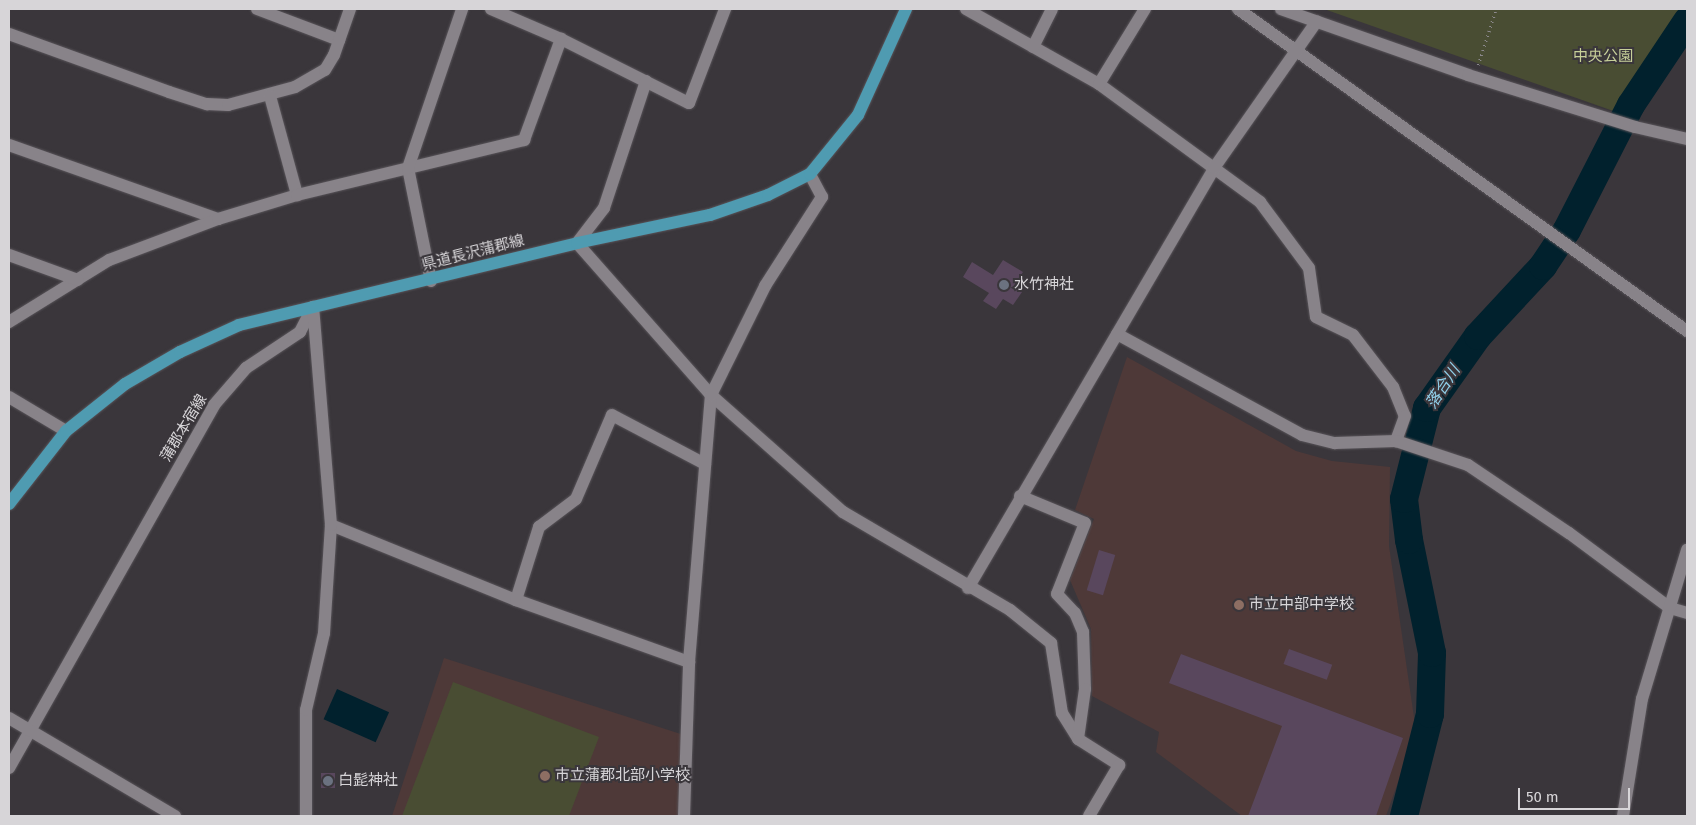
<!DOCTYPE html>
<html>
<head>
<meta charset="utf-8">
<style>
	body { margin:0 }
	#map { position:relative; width:1696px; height:825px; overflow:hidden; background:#3a363b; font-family:"Fira Sans","Noto Sans JP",sans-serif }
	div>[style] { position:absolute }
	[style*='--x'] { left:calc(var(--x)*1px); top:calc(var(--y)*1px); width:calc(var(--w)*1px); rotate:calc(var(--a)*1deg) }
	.education>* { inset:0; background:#4e3938 }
	.green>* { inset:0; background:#494d33 }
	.water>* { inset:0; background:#01212d; transform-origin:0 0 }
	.river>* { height:28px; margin:-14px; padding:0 14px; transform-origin:14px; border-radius:14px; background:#01212d }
	.building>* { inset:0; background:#59475d; transform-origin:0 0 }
	.path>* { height:2.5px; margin-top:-1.25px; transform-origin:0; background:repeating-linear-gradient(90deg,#8c898d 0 1px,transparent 0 5px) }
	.roads { filter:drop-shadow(0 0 1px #585459) drop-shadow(0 0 1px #585459) }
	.street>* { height:12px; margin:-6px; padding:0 6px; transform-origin:6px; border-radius:6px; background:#888389 }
	.secondary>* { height:12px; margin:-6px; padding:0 6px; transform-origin:6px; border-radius:6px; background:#888389 }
	.primary>* { height:12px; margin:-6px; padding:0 6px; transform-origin:6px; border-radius:6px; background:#4f9bb1 }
	.dots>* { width:14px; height:14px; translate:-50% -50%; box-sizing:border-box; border:2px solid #3a363b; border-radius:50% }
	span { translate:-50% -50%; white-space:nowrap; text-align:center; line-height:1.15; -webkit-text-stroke:4px #3a363b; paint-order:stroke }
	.park-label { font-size:15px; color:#c7d099 }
	.street-label { font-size:15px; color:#d7d5d8 }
	.poi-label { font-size:15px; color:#d7d5d8 }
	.left { translate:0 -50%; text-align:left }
	.water-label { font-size:16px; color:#90cfe9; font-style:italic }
	.frame { position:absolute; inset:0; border:10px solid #d7d5d8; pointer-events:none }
	.scale { position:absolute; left:1518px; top:788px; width:112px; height:22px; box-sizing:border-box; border:2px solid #d7d5d8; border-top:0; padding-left:6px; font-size:15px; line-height:18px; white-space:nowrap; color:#d7d5d8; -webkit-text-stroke:4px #3a363b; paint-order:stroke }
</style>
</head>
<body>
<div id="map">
	<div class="education">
		<i style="clip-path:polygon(1127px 357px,1296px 451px,1332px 461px,1390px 467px,1389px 546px,1416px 731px,1386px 816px,1242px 816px,1156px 752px,1159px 732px,1092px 696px,1091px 629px,1070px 580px,1094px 519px,1075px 510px)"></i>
		<i style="clip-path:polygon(444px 658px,687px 736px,682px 816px,392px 816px)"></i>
	</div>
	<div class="green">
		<i style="clip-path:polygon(1324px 9px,1687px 9px,1687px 22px,1652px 75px,1619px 113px)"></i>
		<i style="clip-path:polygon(453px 682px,599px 737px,569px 816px,402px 816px)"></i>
	</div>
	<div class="water">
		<i style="left:337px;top:689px;width:57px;height:33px;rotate:24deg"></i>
	</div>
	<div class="river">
		<i style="--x:1404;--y:816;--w:105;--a:-75.7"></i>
		<i style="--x:1430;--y:714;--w:61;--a:-88.1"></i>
		<i style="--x:1432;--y:653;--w:115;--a:-101.5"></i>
		<i style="--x:1409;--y:540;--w:41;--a:-97"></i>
		<i style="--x:1404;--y:499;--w:94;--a:-75.8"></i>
		<i style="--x:1427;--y:408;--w:88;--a:-54.7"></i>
		<i style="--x:1478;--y:336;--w:96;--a:-47.1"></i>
		<i style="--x:1543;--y:266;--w:43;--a:-56.3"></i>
		<i style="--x:1567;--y:230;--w:140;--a:-62.9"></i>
		<i style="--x:1631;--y:105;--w:101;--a:-56.3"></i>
	</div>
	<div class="building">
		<i style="clip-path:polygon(1003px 260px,1023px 272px,1013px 287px,1022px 292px,1013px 305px,1003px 299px,996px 309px,983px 301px,989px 293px,963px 277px,972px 262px,993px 275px)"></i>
		<i style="left:1099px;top:550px;width:17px;height:42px;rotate:17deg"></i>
		<i style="left:1289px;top:649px;width:46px;height:16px;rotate:20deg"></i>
		<i style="clip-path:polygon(1181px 654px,1403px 738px,1376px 816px,1248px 816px,1282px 726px,1169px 683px)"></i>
		<i style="left:321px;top:773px;width:14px;height:15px"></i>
	</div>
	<div class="path">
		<i style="--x:1478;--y:65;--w:59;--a:-72.2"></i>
	</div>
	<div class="roads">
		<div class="street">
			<i style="--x:257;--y:9;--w:88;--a:20.7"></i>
			<i style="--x:491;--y:9;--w:76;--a:23.2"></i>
			<i style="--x:561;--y:39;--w:143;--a:26.6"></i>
			<i style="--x:689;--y:103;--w:101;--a:-69"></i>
			<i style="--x:966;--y:9;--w:153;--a:29.4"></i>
			<i style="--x:1099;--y:84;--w:200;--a:36.2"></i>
			<i style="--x:1260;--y:202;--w:82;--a:53.4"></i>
			<i style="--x:1309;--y:268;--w:49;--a:81.9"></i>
			<i style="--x:1316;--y:317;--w:41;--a:25.9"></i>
			<i style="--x:1353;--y:335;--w:66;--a:52.4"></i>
			<i style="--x:1393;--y:387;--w:31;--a:68"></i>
			<i style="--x:1405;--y:416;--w:27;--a:110"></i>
			<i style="--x:1238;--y:9;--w:553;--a:35.65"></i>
			<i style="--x:9;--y:34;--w:170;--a:19.9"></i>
			<i style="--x:169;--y:92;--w:40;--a:18"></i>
			<i style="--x:207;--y:104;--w:21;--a:3"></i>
			<i style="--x:228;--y:105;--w:69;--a:-15"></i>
			<i style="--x:295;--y:87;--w:34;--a:-30"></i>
			<i style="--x:325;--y:70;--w:17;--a:-59"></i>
			<i style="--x:334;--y:55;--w:49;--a:-70.8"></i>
			<i style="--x:1033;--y:47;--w:42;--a:-63.4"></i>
			<i style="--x:646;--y:81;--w:134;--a:108.3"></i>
			<i style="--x:604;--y:208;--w:44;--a:127.6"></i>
			<i style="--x:577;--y:243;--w:203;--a:48.6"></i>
			<i style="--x:711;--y:395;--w:176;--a:41.6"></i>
			<i style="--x:843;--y:512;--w:194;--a:30.4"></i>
			<i style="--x:1010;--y:610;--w:53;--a:38.8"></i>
			<i style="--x:1051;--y:643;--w:71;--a:81.1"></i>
			<i style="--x:1062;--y:713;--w:31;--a:58"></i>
			<i style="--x:1078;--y:739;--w:49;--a:32.4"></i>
			<i style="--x:1119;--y:765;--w:59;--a:120.5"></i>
			<i style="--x:1099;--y:84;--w:88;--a:-58.5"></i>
			<i style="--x:270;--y:96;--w:103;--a:74.7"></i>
			<i style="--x:9;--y:145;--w:222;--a:19.5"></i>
			<i style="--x:218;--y:219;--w:116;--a:159.4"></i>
			<i style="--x:109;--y:260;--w:118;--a:148.2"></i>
			<i style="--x:218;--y:219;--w:83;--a:-16.9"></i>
			<i style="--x:297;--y:195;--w:234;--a:-13.6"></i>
			<i style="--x:524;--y:140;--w:108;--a:-69.9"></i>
			<i style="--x:9;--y:255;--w:73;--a:19.9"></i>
			<i style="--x:431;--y:281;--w:115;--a:-101.5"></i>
			<i style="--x:408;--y:168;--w:168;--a:-71.2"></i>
			<i style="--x:1117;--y:334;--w:211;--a:28.6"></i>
			<i style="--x:1302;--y:435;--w:34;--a:14"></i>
			<i style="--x:1335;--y:443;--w:61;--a:-1.9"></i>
			<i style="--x:1396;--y:441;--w:76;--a:18.4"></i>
			<i style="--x:1468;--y:465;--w:122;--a:34"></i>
			<i style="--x:1569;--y:533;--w:126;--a:36.6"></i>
			<i style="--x:1670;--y:608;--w:18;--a:16"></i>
			<i style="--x:9;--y:397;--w:66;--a:30.8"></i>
			<i style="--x:1020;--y:496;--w:70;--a:22.6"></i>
			<i style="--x:1085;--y:523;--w:76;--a:111.5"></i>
			<i style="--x:1057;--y:594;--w:26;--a:47"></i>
			<i style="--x:1075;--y:613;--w:21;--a:67"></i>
			<i style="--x:1083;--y:632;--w:57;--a:88"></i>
			<i style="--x:1085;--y:689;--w:50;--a:98"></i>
			<i style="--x:331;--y:525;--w:200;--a:22.1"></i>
			<i style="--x:516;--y:600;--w:184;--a:19.7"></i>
			<i style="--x:968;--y:588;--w:487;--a:-59.6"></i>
			<i style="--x:1214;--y:168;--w:179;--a:-55"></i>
			<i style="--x:516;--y:600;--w:77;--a:-72.5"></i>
			<i style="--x:539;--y:527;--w:46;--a:-37.1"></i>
			<i style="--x:576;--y:499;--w:91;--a:-66.8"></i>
			<i style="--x:612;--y:415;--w:105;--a:27.8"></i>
			<i style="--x:9;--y:768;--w:417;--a:-60.5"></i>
			<i style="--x:214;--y:405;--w:49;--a:-49.1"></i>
			<i style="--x:246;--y:368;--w:65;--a:-33.7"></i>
			<i style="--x:300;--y:332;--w:28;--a:-63"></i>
			<i style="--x:306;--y:816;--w:106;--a:-90"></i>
			<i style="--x:306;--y:710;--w:79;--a:-76.8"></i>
			<i style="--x:324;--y:633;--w:108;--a:-86.3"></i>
			<i style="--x:331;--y:525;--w:219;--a:-94.7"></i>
			<i style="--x:684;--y:816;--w:154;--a:-88.1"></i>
			<i style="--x:689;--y:662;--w:268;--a:-85.3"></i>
			<i style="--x:711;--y:395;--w:122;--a:-63.6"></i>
			<i style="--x:765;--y:286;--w:106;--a:-57.4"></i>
			<i style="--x:822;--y:197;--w:26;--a:-118"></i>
		</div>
		<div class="secondary">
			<i style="--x:1281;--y:9;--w:198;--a:19.4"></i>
			<i style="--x:1468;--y:75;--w:175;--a:17.3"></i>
			<i style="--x:1635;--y:127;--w:53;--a:13"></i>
			<i style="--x:9;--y:718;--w:193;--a:30.6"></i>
			<i style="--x:1623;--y:816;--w:119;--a:-80.8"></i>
			<i style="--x:1642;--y:699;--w:156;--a:-73.2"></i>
		</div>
		<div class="primary">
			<i style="--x:9;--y:504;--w:93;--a:-52"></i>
			<i style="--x:66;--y:431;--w:75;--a:-38.5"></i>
			<i style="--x:125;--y:384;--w:64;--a:-30.2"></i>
			<i style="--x:180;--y:352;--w:65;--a:-24.6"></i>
			<i style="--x:239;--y:325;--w:348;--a:-13.6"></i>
			<i style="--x:577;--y:243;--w:136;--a:-11.9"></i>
			<i style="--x:710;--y:215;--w:61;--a:-19"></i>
			<i style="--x:768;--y:195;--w:47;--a:-26.6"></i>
			<i style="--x:810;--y:174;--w:76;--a:-50.9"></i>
			<i style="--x:858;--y:115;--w:116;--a:-65.6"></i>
		</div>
	</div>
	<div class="dots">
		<i style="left:1004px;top:285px;background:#6b7280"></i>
		<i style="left:1239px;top:605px;background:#8d6e63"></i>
		<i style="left:545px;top:776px;background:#8d6e63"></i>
		<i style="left:328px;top:781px;background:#6b7280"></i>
	</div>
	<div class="park-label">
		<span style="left:1603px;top:57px">中央公園</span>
	</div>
	<div class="street-label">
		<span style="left:473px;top:253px;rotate:-14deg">県道長沢蒲郡線</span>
		<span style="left:184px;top:428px;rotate:-59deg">蒲郡本宿線</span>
	</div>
	<div class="poi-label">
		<span class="left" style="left:1014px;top:285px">水竹神社</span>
		<span class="left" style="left:1249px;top:605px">市立中部中学校</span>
		<span class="left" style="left:555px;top:776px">市立蒲郡北部小学校</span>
		<span class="left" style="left:338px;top:781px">白髭神社</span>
	</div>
	<div class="water-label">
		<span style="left:1443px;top:387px;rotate:-57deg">落合川</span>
	</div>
	<div class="frame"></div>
	<div class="scale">50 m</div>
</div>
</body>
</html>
